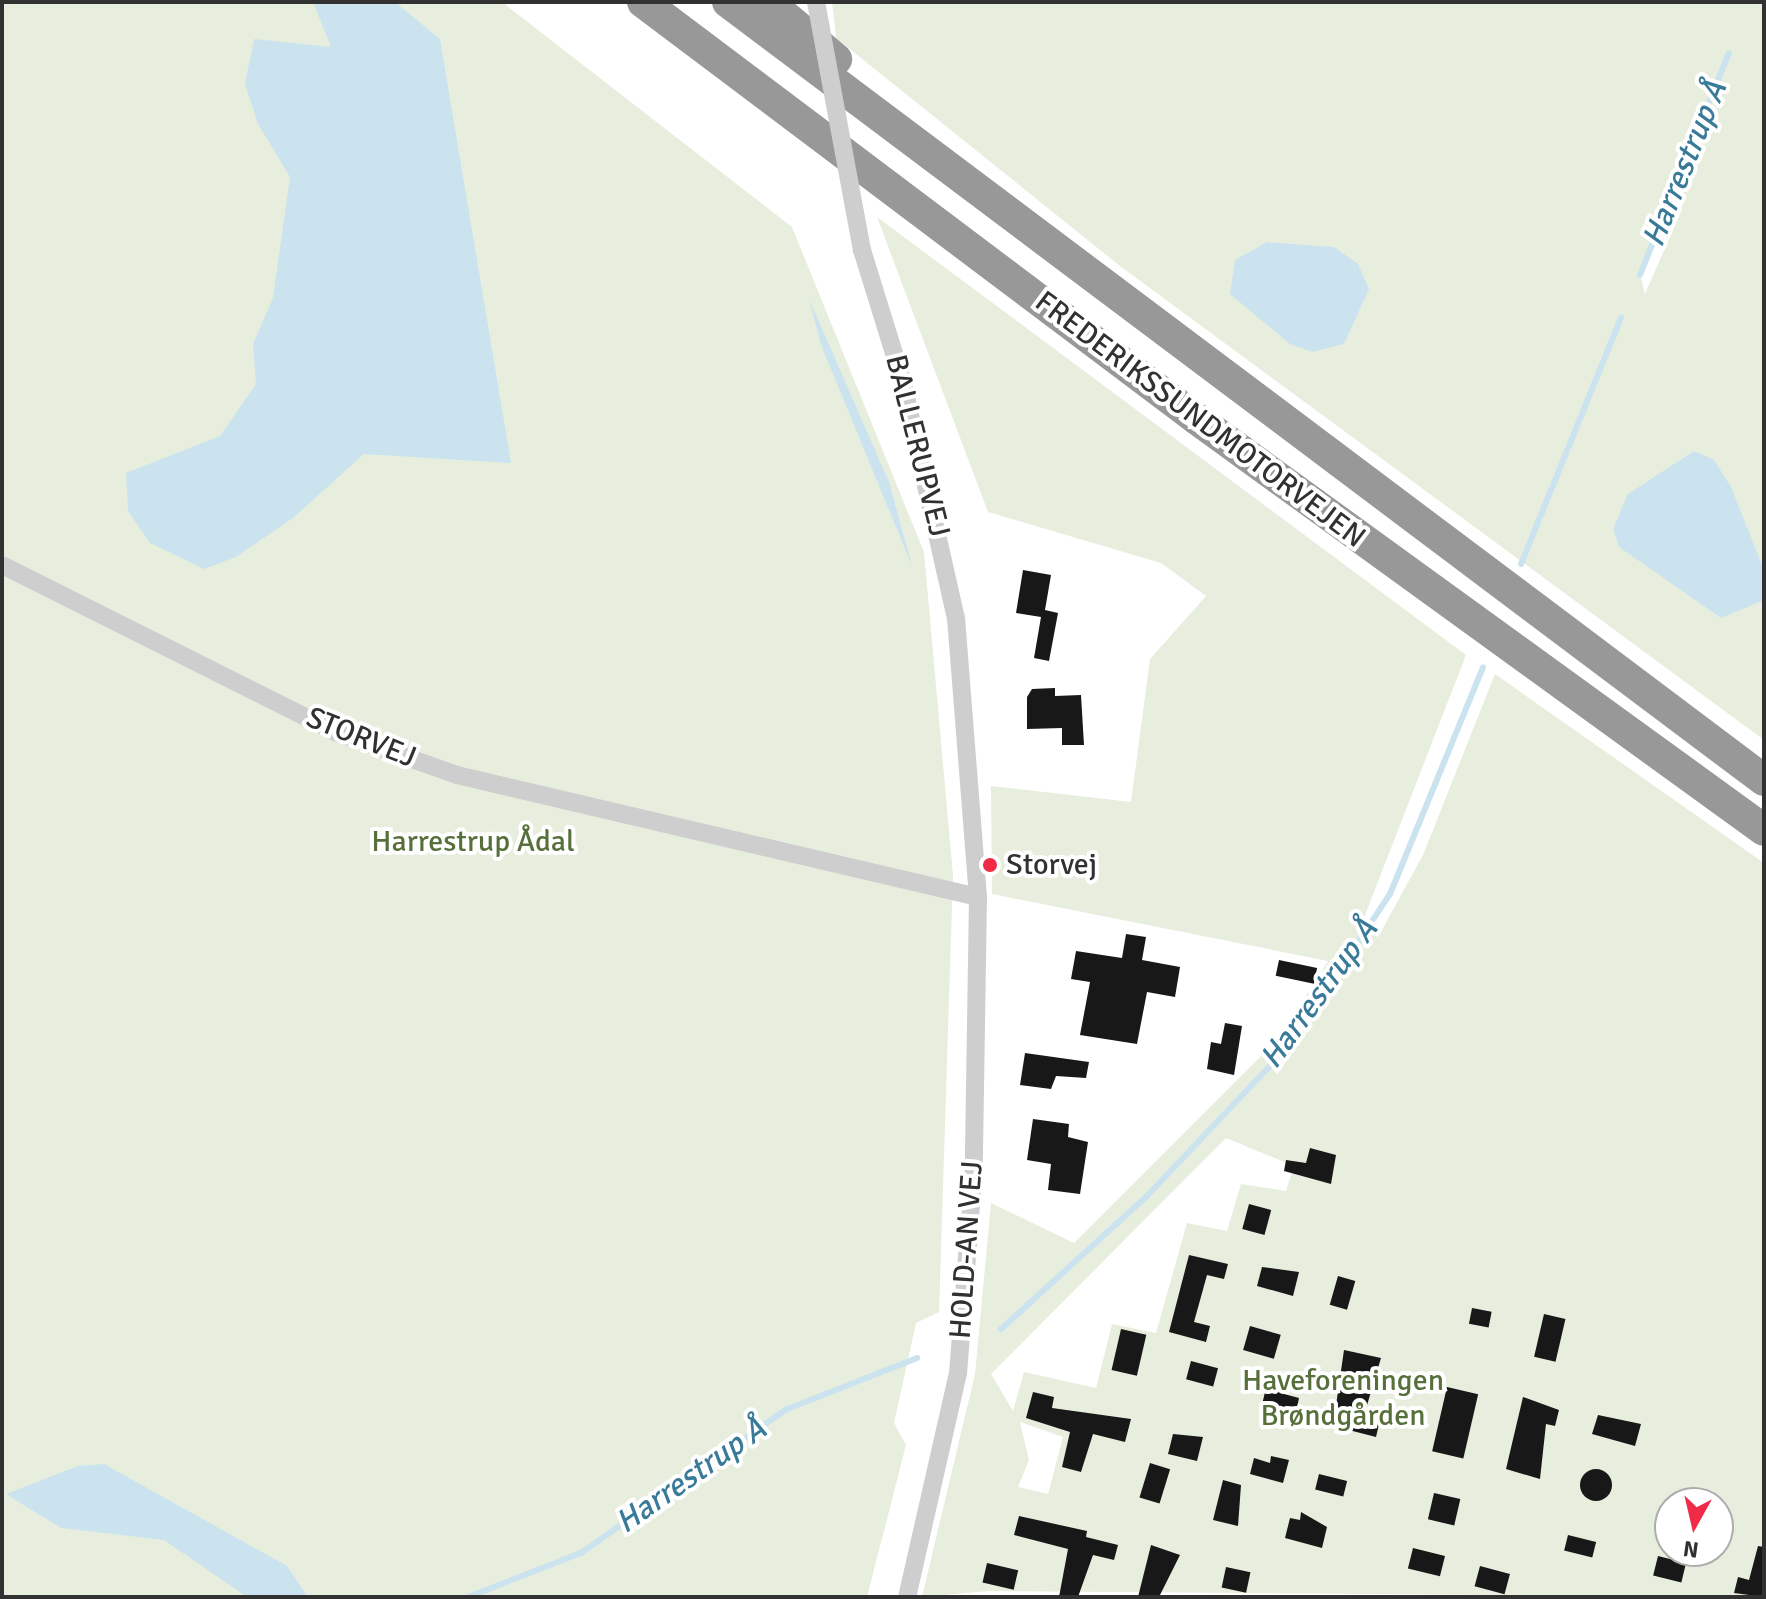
<!DOCTYPE html>
<html>
<head>
<meta charset="utf-8">
<style>
	body { margin:0 }
	#map { position:relative; width:1766px; height:1599px; overflow:hidden; background:#fff; font-family:Signika,sans-serif }
	div>[style] { position:absolute }
	[style*='--x'] { left:calc(var(--x)*1px); top:calc(var(--y)*1px); width:calc(var(--w)*1px); rotate:calc(var(--a)*1deg) }
	.green>* { inset:0; background:#e8eede }
	.water>* { inset:0; background:#cae3ef }
	.stream>* { height:6px; margin:-3px; padding:0 3px; transform-origin:3px; border-radius:3px; background:#cae3ef }
	.building>* { inset:0; background:#181818; transform-origin:0 0 }
	.round { border-radius:50% }
	.minor>* { height:18px; margin:-9px; padding:0 9px; transform-origin:9px; border-radius:9px; background:#cecece }
	.motorway>* { height:32px; margin:-16px; padding:0 16px; transform-origin:16px; border-radius:16px; background:#989898 }
	.minor-bridge>* { height:18px; margin:-9px; padding:0 9px; transform-origin:9px; border-radius:9px; background:#cecece }
	.dots>* { width:22px; height:22px; translate:-50% -50%; box-sizing:border-box; border:4px solid #fff; border-radius:50% }
	span { translate:-50% -50%; white-space:nowrap; text-align:center; line-height:1.15; -webkit-text-stroke:8px #fff; paint-order:stroke }
	.street-label { font-size:30px; color:#313131 }
	.park-label { font-size:30px; color:#57703b }
	.poi-label { font-size:30px; color:#313131 }
	.left { translate:0 -50%; text-align:left }
	.water-label { font-size:32px; color:#397a99; font-style:italic }
	.frame { position:absolute; inset:0; border:4px solid #313131; pointer-events:none }
	.north { position:absolute; left:1654px; top:1487px; width:80px; height:80px; box-sizing:border-box; background:#fff; border:2px solid #adadad; border-radius:50%; rotate:188deg; font-size:22px; font-weight:700; line-height:32px; text-align:center; color:#313131 }
	.north::after { content:''; display:block; margin:auto; width:28px; height:36px; background:#f02a47; clip-path:polygon(50% 0,100% 100%,50% 72%,0 100%) }
</style>
</head>
<body>
<div id="map">
	<div class="green">
		<i style="clip-path:polygon(2px 2px,502px 2px,792px 227px,924px 552px,953px 875px,939px 1312px,916px 1323px,894px 1423px,906px 1445px,867px 1597px,2px 1597px)"></i>
		<i style="clip-path:polygon(evenodd,832px 2px,1764px 2px,1764px 740px,1120px 266px,836px 38px,832px 2px,1682px 209px,1645px 294px,1640px 274px,1666px 214px,1659px 213px,1682px 209px)"></i>
		<i style="clip-path:polygon(evenodd,877px 217px,1466px 655px,1360px 928px,1378px 937px,1423px 855px,1495px 674px,1764px 863px,1764px 1597px,989px 1591px,922px 1597px,975px 1374px,991px 1203px,1074px 1243px,1280px 1037px,1328px 961px,992px 894px,991px 786px,1131px 802px,1150px 659px,1206px 596px,1161px 563px,988px 512px,877px 217px,1226px 1138px,1294px 1166px,1286px 1191px,1241px 1184px,1227px 1231px,1187px 1223px,1156px 1333px,1112px 1324px,1096px 1388px,1024px 1372px,1013px 1411px,991px 1374px,1226px 1138px,877px 217px,1020px 1422px,1063px 1437px,1048px 1494px,1018px 1487px,1029px 1460px,1020px 1422px,877px 217px,1670px 1503px,1718px 1503px,1718px 1551px,1670px 1551px,1670px 1503px)"></i>
	</div>
	<div class="water">
		<i style="clip-path:polygon(313px 2px,395px 2px,440px 39px,511px 463px,364px 454px,293px 518px,236px 557px,204px 569px,150px 543px,128px 511px,126px 473px,220px 436px,256px 384px,253px 344px,273px 298px,290px 177px,258px 124px,245px 84px,254px 39px,331px 47px)"></i>
		<i style="clip-path:polygon(1267px 242px,1334px 247px,1358px 264px,1369px 289px,1344px 344px,1312px 352px,1290px 344px,1230px 294px,1235px 260px)"></i>
		<i style="clip-path:polygon(809px 299px,889px 482px,912px 566px,821px 345px)"></i>
		<i style="clip-path:polygon(1694px 451px,1714px 460px,1731px 487px,1764px 570px,1764px 600px,1721px 618px,1619px 547px,1613px 529px,1628px 494px)"></i>
		<i style="clip-path:polygon(104px 1464px,287px 1566px,308px 1597px,247px 1597px,164px 1540px,61px 1528px,6px 1494px,78px 1466px)"></i>
	</div>
	<div class="stream">
		<i style="--x:1640;--y:275;--w:239;--a:-68.2"></i>
		<i style="--x:1521;--y:564;--w:266;--a:-67.9"></i>
		<i style="--x:1001;--y:1329;--w:196;--a:-42.3"></i>
		<i style="--x:1146;--y:1197;--w:208;--a:-46.6"></i>
		<i style="--x:1289;--y:1046;--w:182;--a:-56.4"></i>
		<i style="--x:1390;--y:894;--w:245;--a:-67.7"></i>
		<i style="--x:468;--y:1597;--w:121;--a:-21.3"></i>
		<i style="--x:581;--y:1553;--w:249;--a:-35"></i>
		<i style="--x:785;--y:1410;--w:142;--a:-21.5"></i>
	</div>
	<div class="building">
		<i style="clip-path:polygon(1023px 570px,1051px 575px,1045px 610px,1058px 613px,1049px 661px,1034px 658px,1041px 617px,1016px 613px)"></i>
		<i style="clip-path:polygon(1055px 688px,1055px 696px,1081px 695px,1084px 745px,1062px 745px,1062px 728px,1027px 729px,1027px 697px,1032px 689px)"></i>
		<i style="clip-path:polygon(1126px 934px,1146px 937px,1142px 960px,1180px 967px,1175px 997px,1147px 992px,1137px 1044px,1080px 1035px,1090px 982px,1071px 979px,1076px 951px,1122px 958px)"></i>
		<i style="left:1279px;top:960px;width:39px;height:16px;rotate:12deg"></i>
		<i style="clip-path:polygon(1225px 1023px,1242px 1026px,1234px 1075px,1207px 1069px,1211px 1042px,1221px 1044px)"></i>
		<i style="clip-path:polygon(1025px 1053px,1089px 1062px,1086px 1078px,1056px 1076px,1051px 1089px,1020px 1085px)"></i>
		<i style="clip-path:polygon(1033px 1119px,1069px 1124px,1068px 1137px,1088px 1142px,1080px 1194px,1048px 1190px,1051px 1164px,1027px 1160px)"></i>
		<i style="clip-path:polygon(1310px 1148px,1336px 1155px,1331px 1184px,1284px 1171px,1286px 1160px,1306px 1163px)"></i>
		<i style="left:1249px;top:1204px;width:23px;height:26px;rotate:15deg"></i>
		<i style="clip-path:polygon(1189px 1255px,1228px 1264px,1224px 1279px,1207px 1275px,1194px 1322px,1210px 1326px,1206px 1342px,1169px 1332px)"></i>
		<i style="clip-path:polygon(1262px 1267px,1299px 1272px,1293px 1296px,1257px 1286px)"></i>
		<i style="left:1338px;top:1276px;width:18px;height:30px;rotate:16deg"></i>
		<i style="left:1472px;top:1308px;width:20px;height:16px;rotate:11deg"></i>
		<i style="left:1544px;top:1314px;width:22px;height:44px;rotate:13deg"></i>
		<i style="left:1250px;top:1326px;width:32px;height:25px;rotate:16deg"></i>
		<i style="left:1121px;top:1329px;width:26px;height:42px;rotate:13deg"></i>
		<i style="clip-path:polygon(1344px 1350px,1381px 1358px,1365px 1412px,1381px 1416px,1376px 1437px,1333px 1426px)"></i>
		<i style="left:1191px;top:1361px;width:28px;height:19px;rotate:15deg"></i>
		<i style="clip-path:polygon(1269px 1375px,1288px 1379px,1284px 1394px,1299px 1398px,1295px 1417px,1261px 1409px)"></i>
		<i style="left:1447px;top:1387px;width:32px;height:66px;rotate:13deg"></i>
		<i style="clip-path:polygon(1033px 1392px,1054px 1397px,1052px 1408px,1131px 1419px,1125px 1442px,1093px 1434px,1081px 1472px,1062px 1467px,1070px 1432px,1026px 1418px)"></i>
		<i style="clip-path:polygon(1523px 1397px,1559px 1410px,1555px 1426px,1546px 1424px,1540px 1479px,1506px 1469px)"></i>
		<i style="clip-path:polygon(1598px 1415px,1641px 1424px,1635px 1446px,1592px 1434px)"></i>
		<i style="clip-path:polygon(1173px 1434px,1203px 1437px,1197px 1461px,1168px 1454px)"></i>
		<i style="clip-path:polygon(1271px 1456px,1289px 1460px,1283px 1483px,1250px 1474px,1254px 1458px,1270px 1463px)"></i>
		<i style="left:1150px;top:1463px;width:21px;height:36px;rotate:17deg"></i>
		<i class="round" style="left:1580px;top:1469px;width:32px;height:32px"></i>
		<i style="left:1319px;top:1474px;width:29px;height:16px;rotate:14deg"></i>
		<i style="clip-path:polygon(1223px 1480px,1241px 1485px,1238px 1526px,1213px 1520px)"></i>
		<i style="left:1434px;top:1493px;width:27px;height:27px;rotate:13deg"></i>
		<i style="clip-path:polygon(1301px 1512px,1327px 1527px,1322px 1548px,1285px 1538px,1290px 1518px,1300px 1520px)"></i>
		<i style="clip-path:polygon(1019px 1516px,1087px 1531px,1086px 1537px,1118px 1545px,1114px 1560px,1093px 1555px,1078px 1597px,1059px 1597px,1068px 1549px,1014px 1535px)"></i>
		<i style="left:1568px;top:1535px;width:29px;height:16px;rotate:14deg"></i>
		<i style="clip-path:polygon(1151px 1545px,1180px 1555px,1159px 1597px,1138px 1597px)"></i>
		<i style="clip-path:polygon(1758px 1546px,1764px 1547px,1764px 1597px,1734px 1593px,1738px 1577px,1749px 1580px)"></i>
		<i style="left:1413px;top:1548px;width:33px;height:21px;rotate:14deg"></i>
		<i style="left:1658px;top:1556px;width:29px;height:20px;rotate:14deg"></i>
		<i style="left:987px;top:1563px;width:32px;height:20px;rotate:13deg"></i>
		<i style="left:1480px;top:1566px;width:31px;height:21px;rotate:15deg"></i>
		<i style="left:1226px;top:1567px;width:25px;height:21px;rotate:12deg"></i>
	</div>
	<div class="minor">
		<i style="--x:862;--y:250;--w:135;--a:72.8"></i>
		<i style="--x:902;--y:379;--w:245;--a:77.3"></i>
		<i style="--x:956;--y:618;--w:280;--a:85.5"></i>
		<i style="--x:978;--y:897;--w:269;--a:90.9"></i>
		<i style="--x:974;--y:1166;--w:208;--a:94.4"></i>
		<i style="--x:958;--y:1373;--w:230;--a:102.8"></i>
		<i style="--x:2;--y:565;--w:373;--a:26.6"></i>
		<i style="--x:335;--y:732;--w:129;--a:19.4"></i>
		<i style="--x:457;--y:775;--w:535;--a:13.18"></i>
	</div>
	<div class="motorway">
		<i style="--x:643;--y:2;--w:693;--a:36.97"></i>
		<i style="--x:1197;--y:419;--w:700;--a:35.94"></i>
		<i style="--x:728;--y:2;--w:1296;--a:36.91"></i>
		<i style="--x:768;--y:2;--w:89;--a:40"></i>
	</div>
	<div class="minor-bridge">
		<i style="--x:816;--y:2;--w:252;--a:79.5"></i>
	</div>
	<div class="dots">
		<i style="left:990px;top:865px;background:#f02a47"></i>
	</div>
	<div class="street-label">
		<span style="left:1200px;top:420px;rotate:37deg">FREDERIKSSUNDMOTORVEJEN</span>
		<span style="left:917px;top:446px;rotate:76deg">BALLERUPVEJ</span>
		<span style="left:361px;top:738px;rotate:22deg">STORVEJ</span>
		<span style="left:967px;top:1250px;rotate:-86deg">HOLD-AN VEJ</span>
	</div>
	<div class="park-label">
		<span style="left:473px;top:842px">Harrestrup Ådal</span>
		<span style="left:1343px;top:1398px">Haveforeningen<br>Brøndgården</span>
	</div>
	<div class="poi-label">
		<span class="left" style="left:1006px;top:865px">Storvej</span>
	</div>
	<div class="water-label">
		<span style="left:1685px;top:164px;rotate:-68deg">Harrestrup Å</span>
		<span style="left:1319px;top:994px;rotate:-54deg">Harrestrup Å</span>
		<span style="left:691px;top:1476px;rotate:-35deg">Harrestrup Å</span>
	</div>
	<div class="frame"></div>
	<div class="north">N</div>
</div>
</body>
</html>
